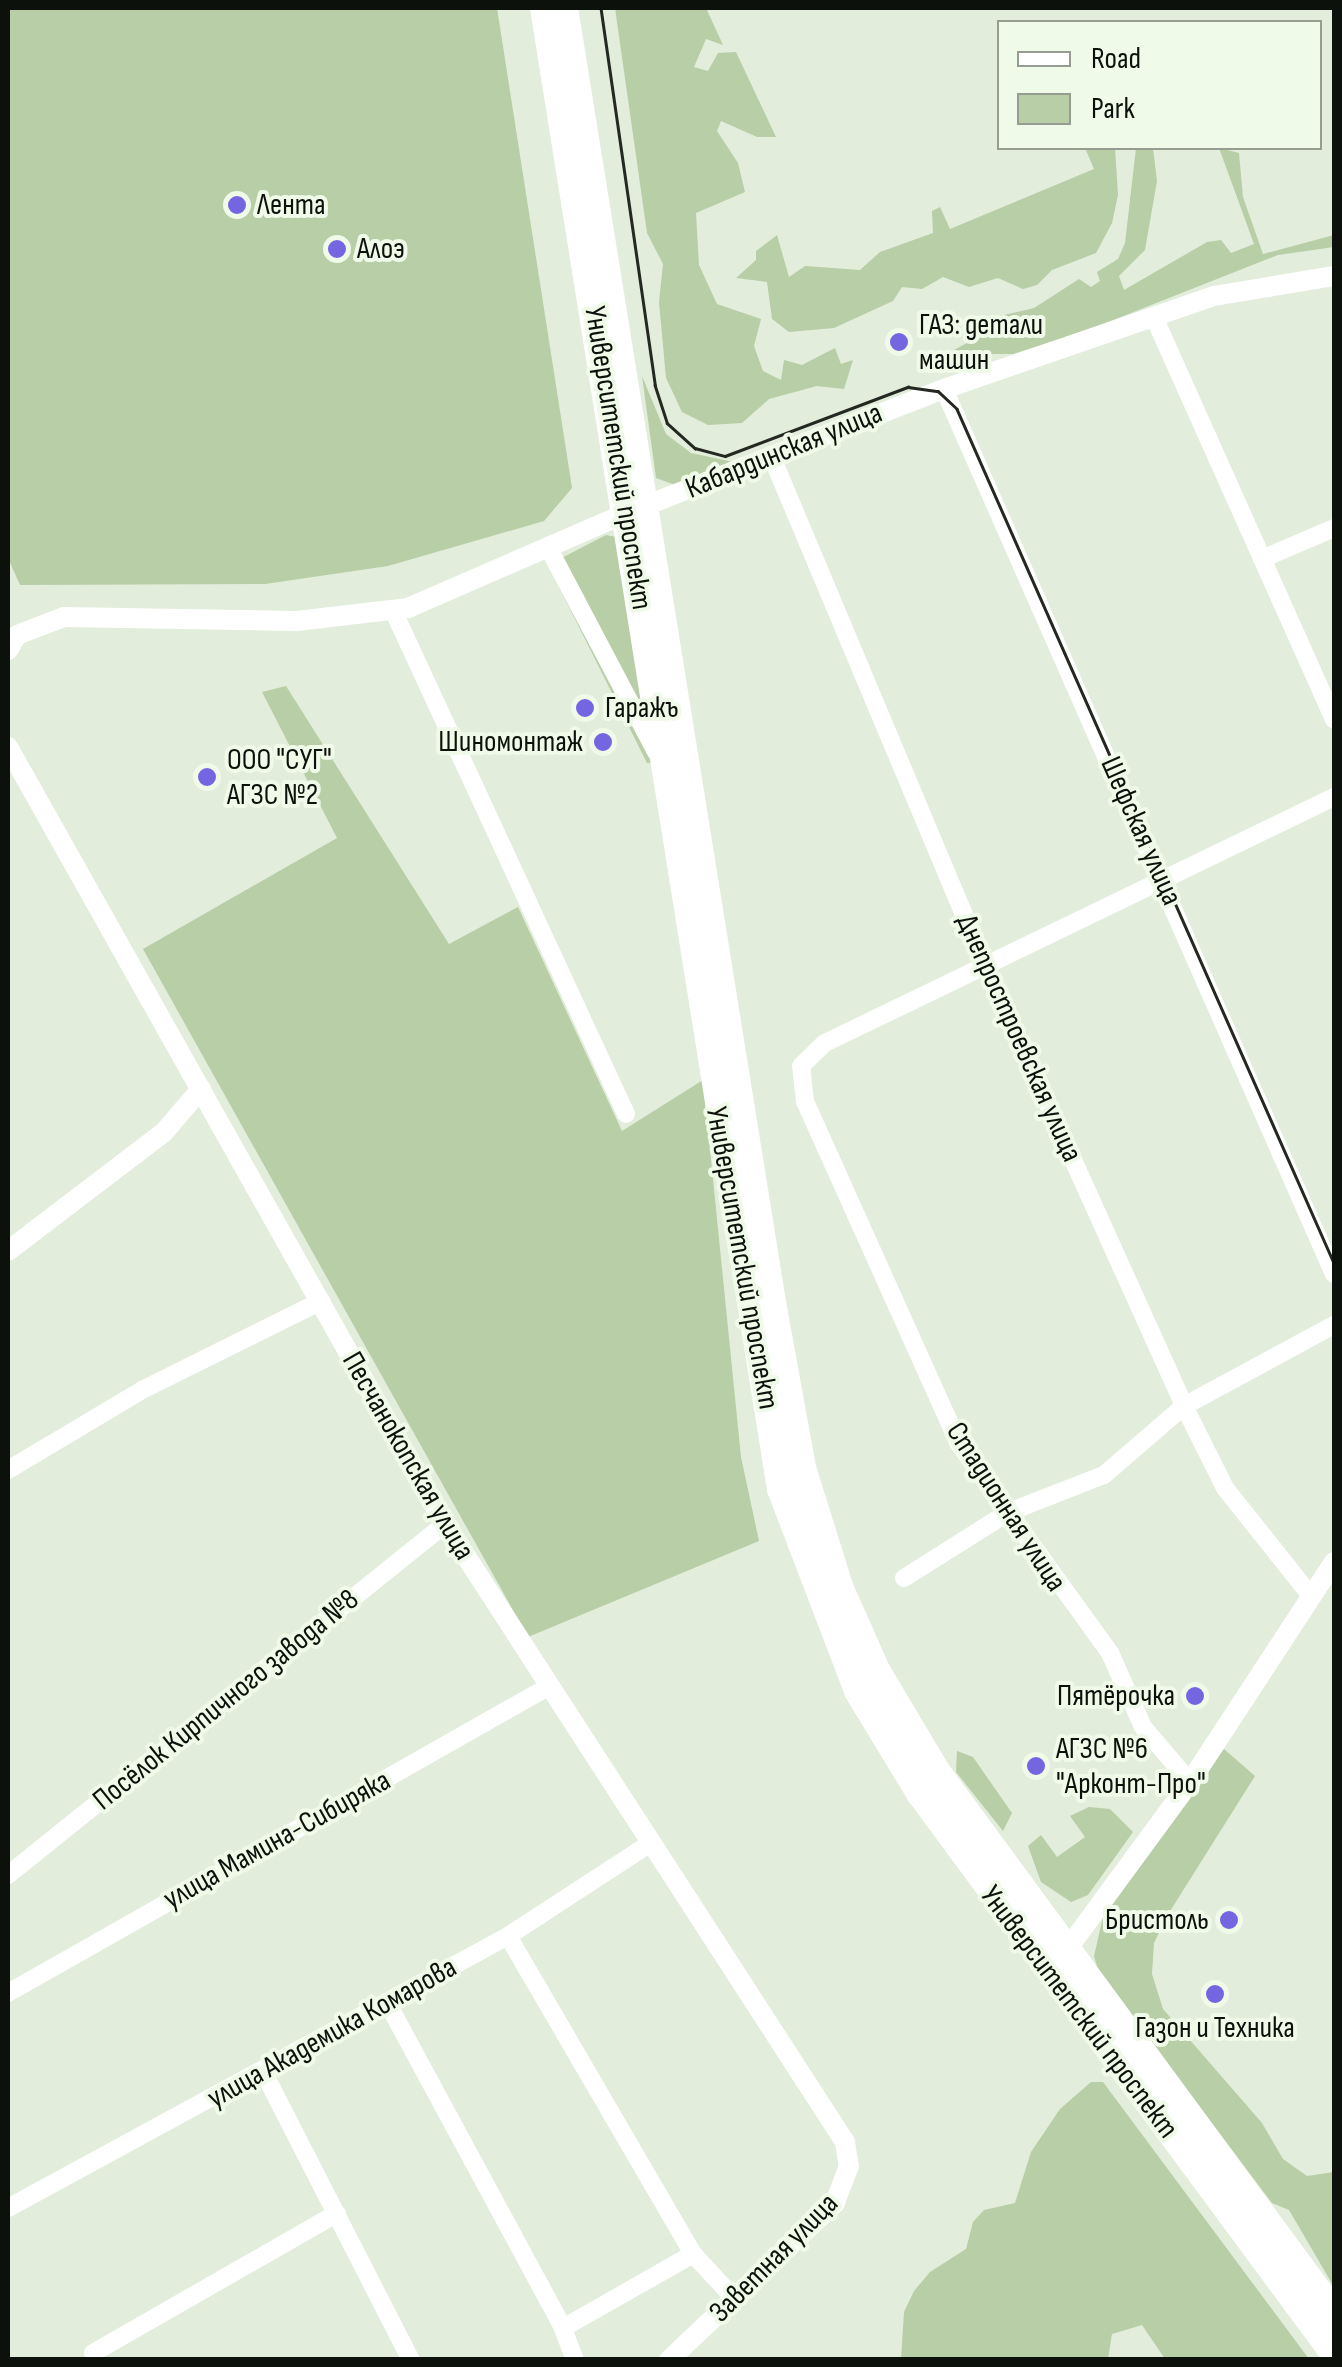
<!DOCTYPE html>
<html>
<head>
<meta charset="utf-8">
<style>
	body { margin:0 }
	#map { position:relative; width:1342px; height:2367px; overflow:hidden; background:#e2eddb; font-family:"Sofia Sans Condensed",sans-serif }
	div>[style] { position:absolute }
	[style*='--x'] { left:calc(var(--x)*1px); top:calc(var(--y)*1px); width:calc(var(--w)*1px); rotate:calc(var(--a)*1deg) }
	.green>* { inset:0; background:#b7cea6 }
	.minor>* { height:18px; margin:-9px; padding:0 9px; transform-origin:9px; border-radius:9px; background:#fff }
	.tertiary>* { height:20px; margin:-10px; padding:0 10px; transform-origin:10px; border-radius:10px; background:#fff }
	.trunk>* { height:28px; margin:-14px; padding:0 14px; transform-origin:14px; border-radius:14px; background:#fff }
	.tram>* { height:2.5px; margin:-1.25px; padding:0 1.25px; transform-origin:1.25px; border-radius:1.25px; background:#242821 }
	.dots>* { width:28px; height:28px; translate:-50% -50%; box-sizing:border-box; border:5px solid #effae8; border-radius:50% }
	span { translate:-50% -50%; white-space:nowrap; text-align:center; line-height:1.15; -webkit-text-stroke:8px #effae8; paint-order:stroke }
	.poi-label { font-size:30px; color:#0d110b }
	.left { translate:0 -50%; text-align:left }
	.right { translate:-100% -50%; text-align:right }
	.street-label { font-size:30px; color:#0d110b }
	.frame { position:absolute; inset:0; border:10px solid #0d110b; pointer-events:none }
	.legend { position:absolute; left:997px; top:20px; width:325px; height:130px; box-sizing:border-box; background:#effae8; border:2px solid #959d90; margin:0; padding:12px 18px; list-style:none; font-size:30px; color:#0d110b }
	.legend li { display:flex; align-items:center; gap:20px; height:50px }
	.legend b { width:50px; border:2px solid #959d90 }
</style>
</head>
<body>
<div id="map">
	<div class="green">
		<i style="clip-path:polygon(8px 8px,497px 8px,572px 488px,544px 521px,388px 566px,265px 584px,20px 585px,8px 558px)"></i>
		<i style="clip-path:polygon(615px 8px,706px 8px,723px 45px,706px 39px,694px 67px,708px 71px,718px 53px,736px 52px,776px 137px,757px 137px,721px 121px,717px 131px,738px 163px,745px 192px,696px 213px,699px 265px,717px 304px,761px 319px,754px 346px,763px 371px,781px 380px,784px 360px,802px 365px,835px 348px,841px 364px,853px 360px,844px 389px,817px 386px,769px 399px,742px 423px,708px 425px,682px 412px,666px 378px,659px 302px,663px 264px,647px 233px)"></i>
		<i style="clip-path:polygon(1085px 148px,1115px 148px,1118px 195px,1112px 223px,1096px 253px,1052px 270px,1037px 285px,1023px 289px,998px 278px,969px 287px,943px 277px,922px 289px,902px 287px,893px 301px,834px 328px,789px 332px,772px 319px,767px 282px,736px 278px,756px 260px,756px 251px,777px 235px,789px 277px,805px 266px,860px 270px,880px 252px,933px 233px,932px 211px,940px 207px,950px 229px,1094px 169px)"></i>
		<i style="clip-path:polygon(1136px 148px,1153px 148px,1157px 181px,1145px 250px,1119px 276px,1124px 290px,1207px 242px,1221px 240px,1231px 253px,1254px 244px,1219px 148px,1239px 153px,1243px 197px,1263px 254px,1334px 235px,1334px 247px,1278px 255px,1088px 330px,1013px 354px,988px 354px,976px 368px,950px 366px,952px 351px,967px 343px,973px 322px,1034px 308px,1079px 279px,1091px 287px,1100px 281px,1097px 272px,1118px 259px,1125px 243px)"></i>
		<i style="clip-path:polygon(642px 376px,666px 434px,691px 453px,738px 463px,678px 486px,656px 478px)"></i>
		<i style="clip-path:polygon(606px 535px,616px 537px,656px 762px,647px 763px,548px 565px)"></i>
		<i style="clip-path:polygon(286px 686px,449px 944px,518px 907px,622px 1131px,703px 1080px,741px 1457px,759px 1541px,528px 1637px,143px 949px,337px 838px,262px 692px)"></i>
		<i style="clip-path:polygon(1224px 1749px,1255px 1776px,1167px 1916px,1154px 1943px,1152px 1974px,1163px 2009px,1262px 2123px,1283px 2159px,1307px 2176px,1334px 2172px,1334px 2287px,1289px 2210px,1272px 2203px,1099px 1973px,1094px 1956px,1103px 1917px)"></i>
		<i style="clip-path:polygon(957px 1751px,973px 1757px,1012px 1813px,1003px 1831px,956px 1772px)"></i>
		<i style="clip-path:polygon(1089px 1807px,1110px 1809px,1133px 1832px,1088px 1895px,1071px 1902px,1041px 1882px,1028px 1846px,1041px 1835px,1057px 1857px,1085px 1837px,1070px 1816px)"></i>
		<i style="clip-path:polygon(1091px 2082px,1103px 2082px,1309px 2359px,1165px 2359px,1142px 2325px,1112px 2334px,1108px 2359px,901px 2359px,904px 2312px,914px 2291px,930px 2272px,966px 2249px,973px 2222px,984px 2210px,1015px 2203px,1031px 2152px,1060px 2109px)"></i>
	</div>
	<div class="minor">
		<i style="--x:1154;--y:317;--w:441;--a:65.9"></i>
		<i style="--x:944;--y:389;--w:967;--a:66.22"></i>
		<i style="--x:771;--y:455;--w:555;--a:67.22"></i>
		<i style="--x:986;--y:967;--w:482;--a:65.7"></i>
		<i style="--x:1184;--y:1406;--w:92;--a:63.4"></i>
		<i style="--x:1225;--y:1488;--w:138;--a:51.5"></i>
		<i style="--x:548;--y:547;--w:232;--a:62.2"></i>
		<i style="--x:1262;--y:559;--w:78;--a:-23.3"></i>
		<i style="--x:393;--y:610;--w:555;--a:65.19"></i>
		<i style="--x:8;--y:1470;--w:156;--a:-30.8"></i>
		<i style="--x:142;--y:1390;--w:200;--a:-26.4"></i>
		<i style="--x:904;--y:1578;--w:124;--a:-32.2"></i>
		<i style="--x:1009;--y:1512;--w:102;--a:-21.3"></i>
		<i style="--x:1104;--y:1475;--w:106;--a:-40.8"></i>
		<i style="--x:1184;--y:1406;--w:170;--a:-28.4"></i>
		<i style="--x:1190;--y:1782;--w:72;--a:-130.5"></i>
		<i style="--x:1143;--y:1727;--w:81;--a:-114"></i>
		<i style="--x:1110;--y:1653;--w:258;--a:-125.8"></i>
		<i style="--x:959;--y:1444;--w:375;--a:-114.2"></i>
		<i style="--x:805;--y:1102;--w:36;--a:-96"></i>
		<i style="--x:801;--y:1066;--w:33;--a:-44"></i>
		<i style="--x:825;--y:1043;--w:565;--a:-25.79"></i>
		<i style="--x:8;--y:1875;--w:561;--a:-38.77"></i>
		<i style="--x:508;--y:1936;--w:368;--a:59.8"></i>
		<i style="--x:8;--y:1993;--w:618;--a:-29.55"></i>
		<i style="--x:388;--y:2004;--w:368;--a:61.6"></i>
		<i style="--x:263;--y:2071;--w:325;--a:62.9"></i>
		<i style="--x:8;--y:2208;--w:569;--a:-28.55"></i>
		<i style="--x:508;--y:1936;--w:168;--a:-33.1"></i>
		<i style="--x:93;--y:2353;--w:281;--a:-29.8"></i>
		<i style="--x:575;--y:2360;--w:34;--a:-111"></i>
		<i style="--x:563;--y:2328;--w:150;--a:-29.6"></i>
		<i style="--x:693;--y:2254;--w:60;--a:47"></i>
	</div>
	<div class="tertiary">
		<i style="--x:8;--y:650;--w:17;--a:-59"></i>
		<i style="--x:17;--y:635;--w:50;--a:-21"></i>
		<i style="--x:64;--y:617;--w:233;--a:1"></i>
		<i style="--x:297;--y:621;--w:112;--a:-6.7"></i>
		<i style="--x:408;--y:608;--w:239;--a:-23.5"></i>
		<i style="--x:627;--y:513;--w:340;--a:-21.4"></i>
		<i style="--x:944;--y:389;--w:286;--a:-19"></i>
		<i style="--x:1214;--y:296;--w:122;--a:-9.5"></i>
		<i style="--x:8;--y:747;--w:891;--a:60.65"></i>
		<i style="--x:445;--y:1524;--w:736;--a:57.09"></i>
		<i style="--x:845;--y:2142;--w:24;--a:81"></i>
		<i style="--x:849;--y:2166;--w:40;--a:111"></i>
		<i style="--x:835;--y:2203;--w:228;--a:136.6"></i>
		<i style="--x:8;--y:1251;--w:196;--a:-37.3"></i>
		<i style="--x:164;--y:1132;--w:57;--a:-49.3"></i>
		<i style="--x:1060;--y:1959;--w:220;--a:-53.7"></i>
		<i style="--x:1190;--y:1782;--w:263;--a:-56.8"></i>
	</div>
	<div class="trunk">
		<i style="--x:544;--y:8;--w:1500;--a:80.91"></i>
		<i style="--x:781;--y:1489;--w:216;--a:69.1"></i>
		<i style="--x:858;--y:1691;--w:119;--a:58.7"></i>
		<i style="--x:920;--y:1793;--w:696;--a:53.53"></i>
		<i style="--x:564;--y:8;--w:1317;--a:80.87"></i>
		<i style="--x:773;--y:1308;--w:163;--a:79.7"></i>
		<i style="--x:802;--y:1468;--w:127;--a:72.6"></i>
		<i style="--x:840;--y:1589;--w:91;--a:66"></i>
		<i style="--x:877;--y:1672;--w:115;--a:59.2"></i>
		<i style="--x:936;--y:1771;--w:672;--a:53.71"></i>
	</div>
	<div class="tram">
		<i style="--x:601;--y:8;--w:381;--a:81.8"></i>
		<i style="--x:655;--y:385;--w:40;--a:72"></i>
		<i style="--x:667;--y:423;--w:38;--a:42"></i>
		<i style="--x:695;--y:448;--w:31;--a:15"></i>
		<i style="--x:725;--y:456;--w:196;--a:-20.7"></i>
		<i style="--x:908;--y:387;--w:30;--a:8"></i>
		<i style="--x:938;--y:391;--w:26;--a:43"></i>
		<i style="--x:957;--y:409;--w:934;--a:66.18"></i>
	</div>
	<div class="dots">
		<i style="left:237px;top:205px;background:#7465e0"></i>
		<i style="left:337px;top:249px;background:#7465e0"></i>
		<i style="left:899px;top:342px;background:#7465e0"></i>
		<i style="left:585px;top:708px;background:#7465e0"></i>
		<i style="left:603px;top:742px;background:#7465e0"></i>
		<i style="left:207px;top:777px;background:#7465e0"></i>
		<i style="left:1195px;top:1696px;background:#7465e0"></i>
		<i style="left:1036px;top:1766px;background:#7465e0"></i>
		<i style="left:1229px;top:1920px;background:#7465e0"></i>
		<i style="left:1215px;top:1994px;background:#7465e0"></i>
	</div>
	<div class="poi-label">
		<span class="left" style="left:257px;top:205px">Лента</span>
		<span class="left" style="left:357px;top:249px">Алоэ</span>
		<span class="left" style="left:919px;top:342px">ГАЗ: детали<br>машин</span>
		<span class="left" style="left:605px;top:708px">Гаражъ</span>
		<span class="right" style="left:583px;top:742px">Шиномонтаж</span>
		<span class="left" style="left:227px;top:777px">ООО "СУГ"<br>АГЗС №2</span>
		<span class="right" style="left:1175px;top:1696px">Пятёрочка</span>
		<span class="left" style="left:1056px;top:1766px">АГЗС №6<br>"Арконт-Про"</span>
		<span class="right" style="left:1209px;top:1920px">Бристоль</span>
		<span style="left:1215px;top:2028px">Газон и Техника</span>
	</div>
	<div class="street-label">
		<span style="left:784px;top:451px;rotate:-22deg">Кабардинская улица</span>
		<span style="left:618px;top:458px;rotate:81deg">Университетский проспект</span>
		<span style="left:1141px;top:831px;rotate:66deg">Шефская улица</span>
		<span style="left:1019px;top:1038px;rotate:66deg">Днепростроевская улица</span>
		<span style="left:742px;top:1258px;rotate:80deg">Университетский проспект</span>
		<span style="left:408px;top:1456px;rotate:60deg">Песчанокопская улица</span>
		<span style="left:1006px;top:1507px;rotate:57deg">Стадионная улица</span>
		<span style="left:226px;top:1700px;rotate:-39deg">Посёлок Кирпичного завода №8</span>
		<span style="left:277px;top:1840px;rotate:-29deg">улица Мамина-Сибиряка</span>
		<span style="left:1079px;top:2012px;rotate:53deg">Университетский проспект</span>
		<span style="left:332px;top:2033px;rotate:-29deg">улица Академика Комарова</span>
		<span style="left:774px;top:2258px;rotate:-45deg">Заветная улица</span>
	</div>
	<div class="frame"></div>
	<ul class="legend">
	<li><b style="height:12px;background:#fff"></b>Road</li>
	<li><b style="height:28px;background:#b7cea6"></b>Park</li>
	</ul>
</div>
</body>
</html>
